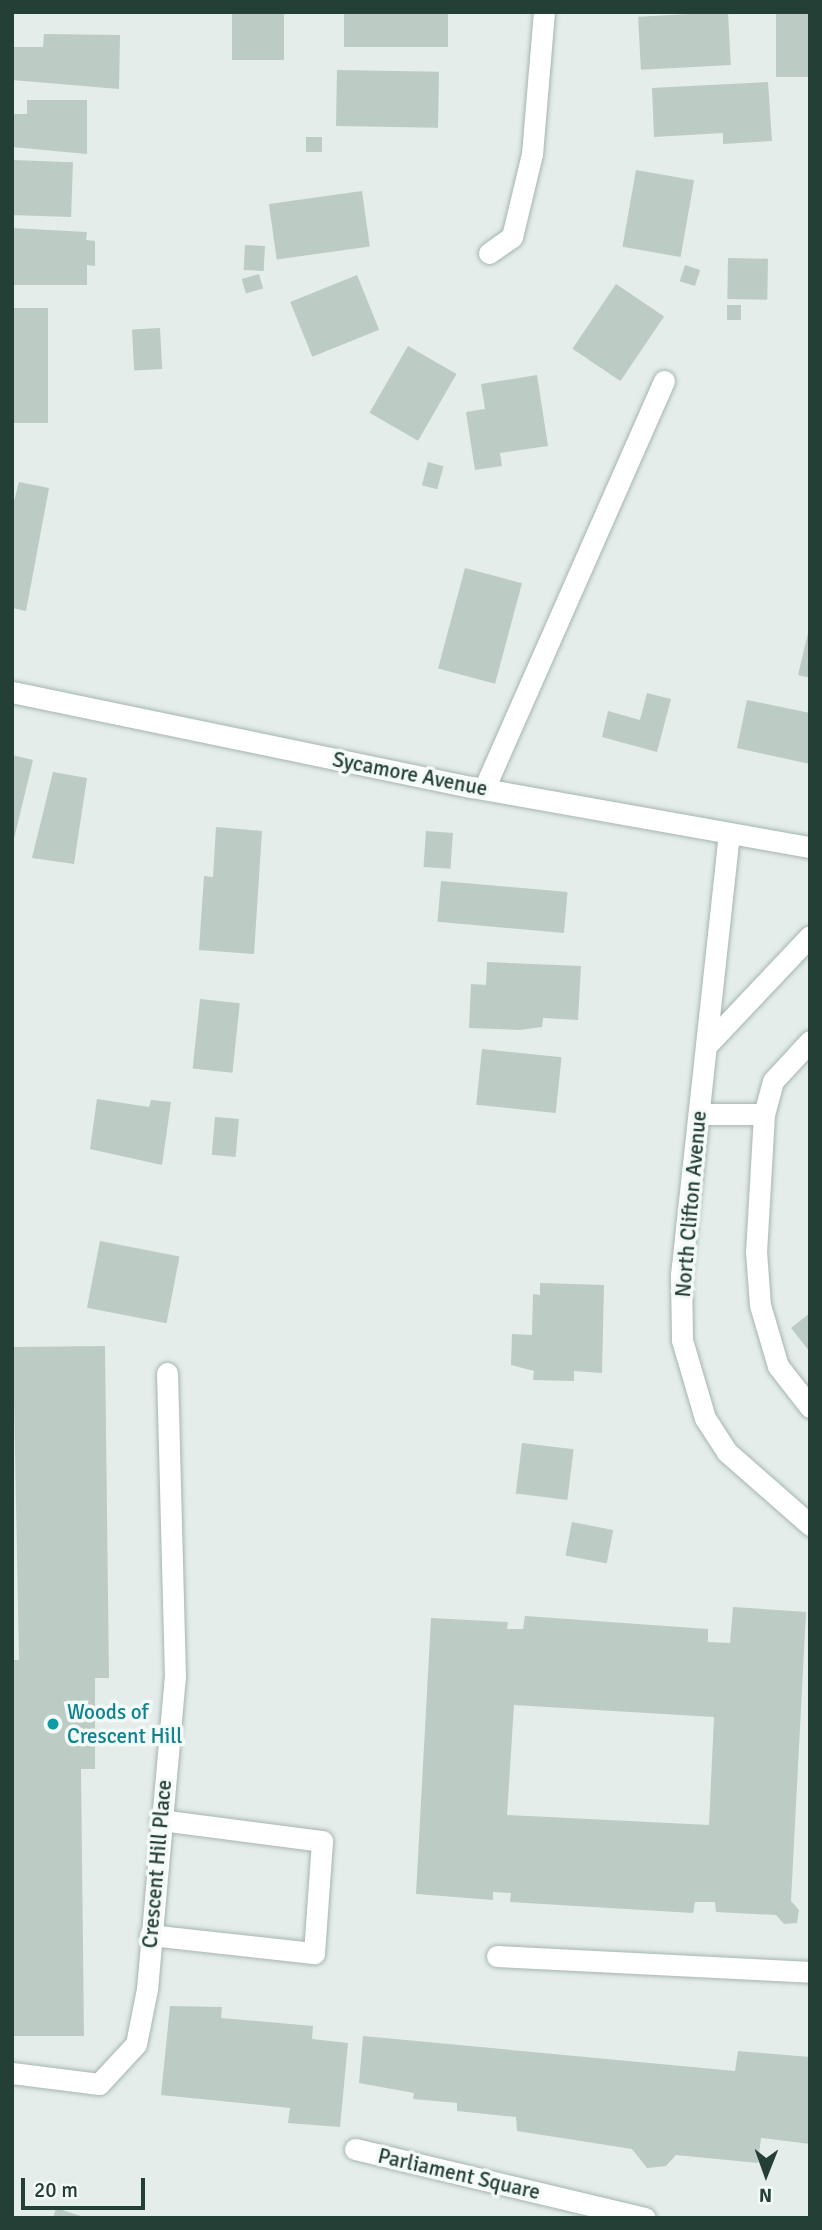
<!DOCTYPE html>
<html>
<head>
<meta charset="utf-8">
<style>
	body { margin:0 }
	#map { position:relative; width:822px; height:2230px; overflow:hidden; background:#e4ede9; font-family:Signika,sans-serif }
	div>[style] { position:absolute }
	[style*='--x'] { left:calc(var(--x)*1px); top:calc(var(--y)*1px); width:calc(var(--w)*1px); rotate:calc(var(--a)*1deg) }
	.building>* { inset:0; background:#bccbc4; transform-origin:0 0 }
	.roads { filter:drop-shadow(0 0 2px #a6b5b0) drop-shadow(0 0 2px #a6b5b0) }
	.minor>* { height:21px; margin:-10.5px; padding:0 10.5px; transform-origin:10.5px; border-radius:10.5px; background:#fff }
	.dots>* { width:19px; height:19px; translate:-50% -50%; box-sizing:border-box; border:4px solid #f4faf7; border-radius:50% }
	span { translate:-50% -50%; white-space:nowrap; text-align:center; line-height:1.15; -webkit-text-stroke:7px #f4faf7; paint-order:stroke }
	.street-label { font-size:21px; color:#233f36 }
	.culture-label { font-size:21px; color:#0d838f }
	.left { translate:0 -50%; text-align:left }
	.frame { position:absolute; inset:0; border:14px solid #233f36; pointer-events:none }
	.north { position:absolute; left:731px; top:2139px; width:70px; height:70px; -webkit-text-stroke:5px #f4faf7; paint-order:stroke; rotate:181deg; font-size:19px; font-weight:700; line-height:28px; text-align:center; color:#233f36 }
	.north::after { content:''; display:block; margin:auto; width:24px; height:32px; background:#233f36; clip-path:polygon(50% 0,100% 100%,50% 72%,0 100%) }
	.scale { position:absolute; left:21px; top:2178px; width:124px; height:32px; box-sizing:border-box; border:4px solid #233f36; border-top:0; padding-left:9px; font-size:21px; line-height:24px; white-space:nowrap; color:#233f36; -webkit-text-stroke:5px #f4faf7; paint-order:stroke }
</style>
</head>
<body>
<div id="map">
	<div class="building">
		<i style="left:232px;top:12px;width:52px;height:48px"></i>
		<i style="left:344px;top:12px;width:104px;height:35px"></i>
		<i style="left:728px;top:12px;width:53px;height:90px;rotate:87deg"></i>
		<i style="left:776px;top:12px;width:34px;height:65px"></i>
		<i style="clip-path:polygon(44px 34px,120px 35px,119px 89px,12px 80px,12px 47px,43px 47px)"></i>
		<i style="left:337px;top:70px;width:102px;height:56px;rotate:1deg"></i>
		<i style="clip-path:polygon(768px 82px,772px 141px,723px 144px,723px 133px,654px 137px,652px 88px)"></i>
		<i style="clip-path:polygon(27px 100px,87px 100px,87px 154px,12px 147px,12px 114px,27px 114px)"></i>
		<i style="left:306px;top:137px;width:16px;height:15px"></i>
		<i style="left:12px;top:160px;width:61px;height:55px;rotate:2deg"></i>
		<i style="left:636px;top:170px;width:59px;height:78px;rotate:10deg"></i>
		<i style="left:362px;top:191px;width:56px;height:94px;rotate:82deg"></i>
		<i style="clip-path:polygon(12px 228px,87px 232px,86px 240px,95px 241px,95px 266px,87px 265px,87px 285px,12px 285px)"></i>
		<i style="left:245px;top:245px;width:20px;height:25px;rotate:3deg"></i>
		<i style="left:728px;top:258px;width:40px;height:41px;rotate:1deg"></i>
		<i style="left:685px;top:265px;width:16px;height:17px;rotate:18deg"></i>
		<i style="left:259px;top:274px;width:15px;height:18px;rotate:74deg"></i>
		<i style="left:357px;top:275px;width:59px;height:72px;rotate:68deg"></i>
		<i style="left:616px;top:284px;width:58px;height:78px;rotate:34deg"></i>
		<i style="left:741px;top:305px;width:15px;height:14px;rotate:90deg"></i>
		<i style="left:12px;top:308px;width:36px;height:115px"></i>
		<i style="left:160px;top:328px;width:41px;height:28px;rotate:87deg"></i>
		<i style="left:408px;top:346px;width:56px;height:77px;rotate:30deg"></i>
		<i style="clip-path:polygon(537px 375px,548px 446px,500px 453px,502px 466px,475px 470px,466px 412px,485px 409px,481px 384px)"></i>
		<i style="left:428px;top:462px;width:16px;height:24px;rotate:15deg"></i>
		<i style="clip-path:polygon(19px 482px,49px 488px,26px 611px,12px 608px,12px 509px)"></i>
		<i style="left:465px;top:568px;width:59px;height:104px;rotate:15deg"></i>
		<i style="clip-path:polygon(809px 629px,810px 630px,810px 678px,798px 675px)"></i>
		<i style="clip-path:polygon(647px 693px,671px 699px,657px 752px,602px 737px,608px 711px,640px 720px)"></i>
		<i style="clip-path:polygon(747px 700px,810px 713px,810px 764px,737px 748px)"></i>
		<i style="clip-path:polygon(12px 755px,33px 760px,13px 843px,12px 842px)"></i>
		<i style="clip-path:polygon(53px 772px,87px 778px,74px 864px,32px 858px)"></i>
		<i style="clip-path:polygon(216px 827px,262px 831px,254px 954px,199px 950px,204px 876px,213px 877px)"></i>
		<i style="left:426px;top:831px;width:27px;height:36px;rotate:4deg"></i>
		<i style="left:441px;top:881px;width:127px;height:41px;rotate:5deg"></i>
		<i style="clip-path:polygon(487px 962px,581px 966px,578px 1020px,543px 1018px,542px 1027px,520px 1030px,469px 1028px,471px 984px,486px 985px)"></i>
		<i style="left:200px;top:999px;width:40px;height:70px;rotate:6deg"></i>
		<i style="left:482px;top:1049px;width:80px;height:56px;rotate:6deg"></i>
		<i style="clip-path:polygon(97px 1099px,149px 1107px,151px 1100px,171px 1102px,162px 1165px,90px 1149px)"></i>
		<i style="left:215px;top:1117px;width:24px;height:38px;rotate:5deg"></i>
		<i style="left:100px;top:1241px;width:81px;height:68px;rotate:11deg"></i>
		<i style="clip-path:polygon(540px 1283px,604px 1285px,602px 1373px,574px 1371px,574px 1381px,533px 1380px,534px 1371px,511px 1365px,512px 1334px,532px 1335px,533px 1294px,540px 1295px)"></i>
		<i style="clip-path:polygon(810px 1313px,810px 1352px,791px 1328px)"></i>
		<i style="clip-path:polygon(105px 1346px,109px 1678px,95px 1678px,95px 1769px,81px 1769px,84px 2036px,12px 2036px,12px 1660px,19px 1660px,13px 1347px)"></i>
		<i style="left:522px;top:1443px;width:52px;height:51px;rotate:7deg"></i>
		<i style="left:572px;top:1522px;width:42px;height:34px;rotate:11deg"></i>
		<i style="clip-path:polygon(evenodd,733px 1607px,806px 1612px,791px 1901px,799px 1910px,797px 1923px,784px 1924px,776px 1915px,716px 1912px,715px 1902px,695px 1902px,693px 1913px,510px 1902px,511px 1893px,493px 1892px,493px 1900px,416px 1894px,431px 1618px,508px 1622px,507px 1629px,523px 1629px,525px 1616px,708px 1629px,708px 1642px,730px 1643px,733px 1607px,514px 1705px,714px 1717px,709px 1825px,507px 1815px,514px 1705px)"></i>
		<i style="clip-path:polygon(170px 2006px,222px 2007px,221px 2018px,313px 2026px,312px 2039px,348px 2043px,340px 2127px,288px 2123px,290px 2108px,161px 2095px)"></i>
		<i style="clip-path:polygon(363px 2036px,735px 2071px,738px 2051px,810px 2057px,810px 2144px,761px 2138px,758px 2163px,676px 2155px,666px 2166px,647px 2168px,632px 2149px,517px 2131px,516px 2117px,457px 2111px,457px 2103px,413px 2099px,414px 2093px,359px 2083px)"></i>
		<i style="clip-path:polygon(56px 2208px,84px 2217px,84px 2218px,53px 2218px)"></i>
	</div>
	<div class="roads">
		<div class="minor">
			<i style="--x:489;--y:253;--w:28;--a:-35"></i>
			<i style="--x:512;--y:237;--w:85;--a:-76.5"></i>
			<i style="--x:532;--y:154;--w:143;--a:-85.2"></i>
			<i style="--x:12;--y:692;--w:470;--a:11.7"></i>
			<i style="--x:472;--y:787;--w:343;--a:10.1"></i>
			<i style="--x:484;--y:789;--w:446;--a:-66.2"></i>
			<i style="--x:729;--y:833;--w:445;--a:96.2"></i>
			<i style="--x:681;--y:1275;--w:65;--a:89.1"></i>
			<i style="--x:682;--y:1340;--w:81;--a:73.6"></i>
			<i style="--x:705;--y:1418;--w:40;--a:57.1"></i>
			<i style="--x:727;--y:1452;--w:111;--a:41.3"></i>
			<i style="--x:810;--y:1041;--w:54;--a:132.8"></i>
			<i style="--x:773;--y:1081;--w:34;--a:105"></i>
			<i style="--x:764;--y:1114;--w:137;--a:93.3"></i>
			<i style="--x:756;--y:1251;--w:54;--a:85.8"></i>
			<i style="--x:760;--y:1305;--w:64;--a:73.6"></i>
			<i style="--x:778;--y:1366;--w:52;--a:52"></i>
			<i style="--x:706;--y:1046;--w:151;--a:-46.6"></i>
			<i style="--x:699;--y:1114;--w:65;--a:0"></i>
			<i style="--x:150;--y:1935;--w:165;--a:6.3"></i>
			<i style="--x:314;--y:1953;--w:112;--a:-85.9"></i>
			<i style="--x:322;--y:1841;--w:163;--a:-172.6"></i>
			<i style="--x:497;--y:1956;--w:313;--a:2.9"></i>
			<i style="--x:12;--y:2073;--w:88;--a:7.2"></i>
			<i style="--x:99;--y:2084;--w:54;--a:-47.2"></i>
			<i style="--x:136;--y:2044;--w:56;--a:-78.7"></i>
			<i style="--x:147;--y:1989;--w:313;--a:-84.9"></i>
			<i style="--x:175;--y:1677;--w:304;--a:-91.5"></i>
			<i style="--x:355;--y:2149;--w:298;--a:13.4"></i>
		</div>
	</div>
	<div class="dots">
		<i style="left:53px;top:1724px;background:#0f9aa8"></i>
	</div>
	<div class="street-label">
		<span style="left:410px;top:774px;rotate:11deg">Sycamore Avenue</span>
		<span style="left:691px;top:1204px;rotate:-85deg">North Clifton Avenue</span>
		<span style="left:157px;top:1864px;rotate:-85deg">Crescent Hill Place</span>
		<span style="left:459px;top:2174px;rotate:13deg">Parliament Square</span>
	</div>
	<div class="culture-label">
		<span class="left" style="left:67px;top:1724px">Woods of<br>Crescent Hill</span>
	</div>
	<div class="frame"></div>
	<div class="north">N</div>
	<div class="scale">20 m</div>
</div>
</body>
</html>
